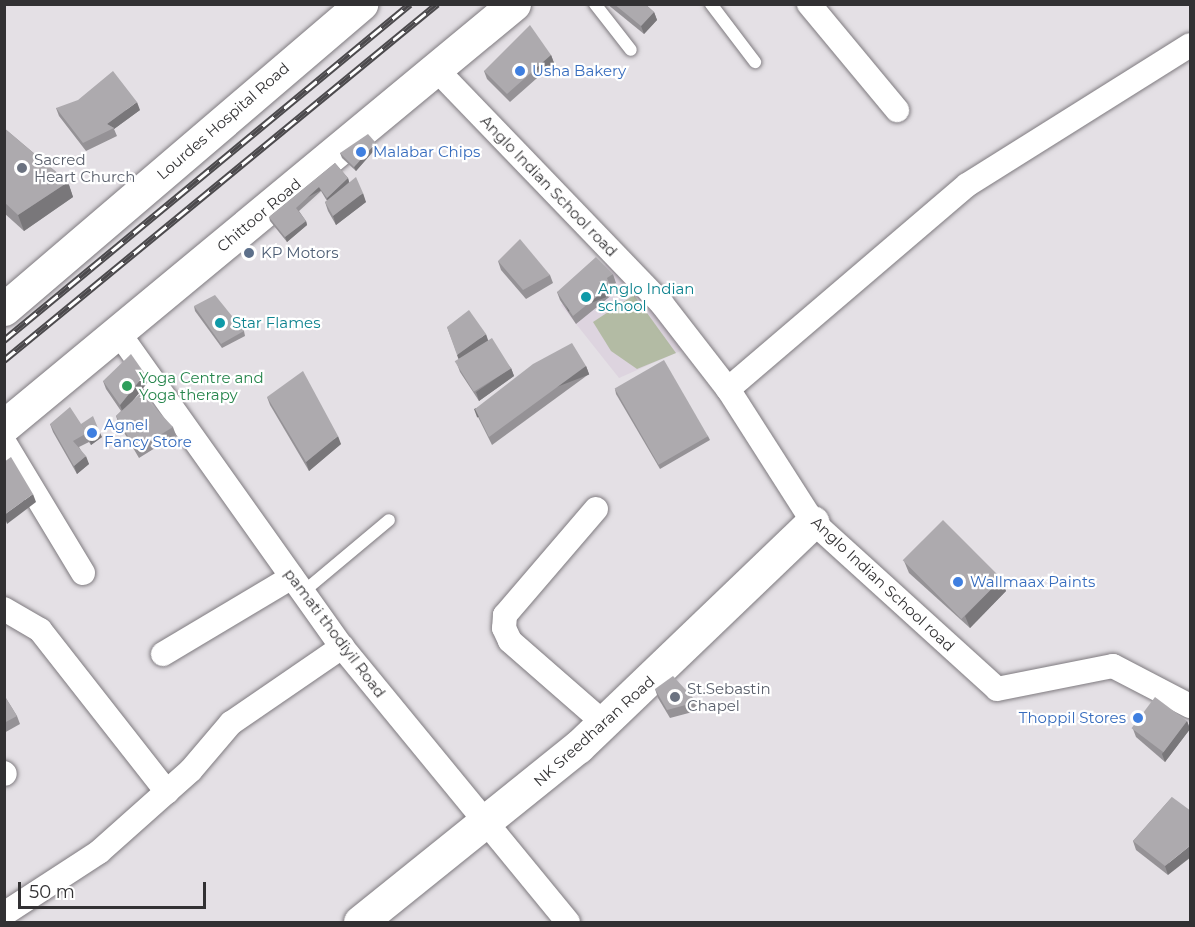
<!DOCTYPE html>
<html>
<head>
<meta charset="utf-8">
<style>
	body { margin:0 }
	#map { position:relative; width:1195px; height:927px; overflow:hidden; background:#e4e0e5; font-family:Montserrat,sans-serif }
	div>[style] { position:absolute }
	[style*='--x'] { left:calc(var(--x)*1px); top:calc(var(--y)*1px); width:calc(var(--w)*1px); rotate:calc(var(--a)*1deg) }
	.built>* { inset:0; background:#ddd4df }
	.green>* { inset:0; background:#b3bba4 }
	.roads { filter:drop-shadow(0 0 2px #7e7a7f) drop-shadow(0 0 2px #7e7a7f) }
	.lane>* { height:12px; margin:-6px; padding:0 6px; transform-origin:6px; border-radius:6px; background:#fff }
	.street>* { height:24px; margin:-12px; padding:0 12px; transform-origin:12px; border-radius:12px; background:#fff }
	.secondary>* { height:33px; margin:-16.5px; padding:0 16.5px; transform-origin:16.5px; border-radius:16.5px; background:#fff }
	.rail>* { height:7px; margin-top:-3.5px; transform-origin:0; background:repeating-linear-gradient(90deg,#fff 0 14px,#4c4a4d 0 28px); box-sizing:border-box; border-block:2px solid #4c4a4d }
	.wall>* { inset:0; background:#959296 }
	.shaded-wall>* { inset:0; background:#79777a; transform-origin:0 0 }
	.building>* { inset:0; background:#adaaae; transform-origin:0 0 }
	.dots>* { width:16px; height:16px; translate:-50% -50%; box-sizing:border-box; border:3px solid #fff; border-radius:50% }
	span { translate:-50% -50%; white-space:nowrap; text-align:center; line-height:1.15; -webkit-text-stroke:4.5px #fff; paint-order:stroke }
	.shop-label { font-size:15px; color:#366cbe }
	.left { translate:0 -50%; text-align:left }
	.right { translate:-100% -50%; text-align:right }
	.street-label { font-size:15px; color:#323133 }
	.worship-label { font-size:15px; color:#5b616d }
	.service-label { font-size:15px; color:#4e5e75 }
	.culture-label { font-size:15px; color:#0d838f }
	.leisure-label { font-size:15px; color:#27864d }
	.frame { position:absolute; inset:0; border:6px solid #323133; pointer-events:none }
	.scale { position:absolute; left:18px; top:882px; width:188px; height:27px; box-sizing:border-box; border:3px solid #323133; border-top:0; padding-left:8px; font-size:18px; line-height:21px; white-space:nowrap; color:#323133; -webkit-text-stroke:4px #fff; paint-order:stroke }
</style>
</head>
<body>
<div id="map">
	<div class="built">
		<i style="clip-path:polygon(616px 255px,685px 349px,619px 378px,561px 305px)"></i>
	</div>
	<div class="green">
		<i style="clip-path:polygon(634px 295px,676px 353px,637px 369px,611px 351px,593px 322px)"></i>
	</div>
	<div class="roads">
		<div class="lane">
			<i style="--x:595;--y:4;--w:58;--a:52"></i>
			<i style="--x:711;--y:4;--w:73;--a:52.8"></i>
			<i style="--x:303;--y:592;--w:112;--a:-39.9"></i>
		</div>
		<div class="street">
			<i style="--x:809;--y:4;--w:138;--a:50.3"></i>
			<i style="--x:436;--y:69;--w:326;--a:46.1"></i>
			<i style="--x:662;--y:304;--w:108;--a:52.2"></i>
			<i style="--x:728;--y:389;--w:158;--a:57.4"></i>
			<i style="--x:813;--y:522;--w:248;--a:42.2"></i>
			<i style="--x:997;--y:689;--w:118;--a:-11.2"></i>
			<i style="--x:1113;--y:666;--w:87;--a:27.5"></i>
			<i style="--x:118;--y:332;--w:387;--a:54.6"></i>
			<i style="--x:342;--y:647;--w:356;--a:50.6"></i>
			<i style="--x:728;--y:389;--w:314;--a:-40.5"></i>
			<i style="--x:967;--y:185;--w:263;--a:-32.1"></i>
			<i style="--x:4;--y:442;--w:153;--a:58.9"></i>
			<i style="--x:596;--y:509;--w:140;--a:130.6"></i>
			<i style="--x:505;--y:615;--w:13;--a:94"></i>
			<i style="--x:504;--y:628;--w:14;--a:65"></i>
			<i style="--x:510;--y:641;--w:125;--a:41.1"></i>
			<i style="--x:4;--y:609;--w:42;--a:30.3"></i>
			<i style="--x:40;--y:630;--w:206;--a:51.9"></i>
			<i style="--x:163;--y:654;--w:150;--a:-30.8"></i>
			<i style="--x:4;--y:773;--w:1;--a:45"></i>
			<i style="--x:4;--y:914;--w:113;--a:-33.1"></i>
			<i style="--x:99;--y:852;--w:123;--a:-41.7"></i>
			<i style="--x:191;--y:770;--w:62;--a:-49.6"></i>
			<i style="--x:231;--y:723;--w:135;--a:-34.4"></i>
		</div>
		<div class="secondary">
			<i style="--x:4;--y:309;--w:470;--a:-40.5"></i>
			<i style="--x:4;--y:426;--w:662;--a:-39.61"></i>
			<i style="--x:360;--y:922;--w:280;--a:-38.8"></i>
			<i style="--x:578;--y:747;--w:325;--a:-43.8"></i>
		</div>
	</div>
	<div class="rail">
		<i style="--x:4;--y:340;--w:527;--a:-39.61"></i>
		<i style="--x:4;--y:360;--w:561;--a:-39.43"></i>
	</div>
	<div class="wall">
		<i style="clip-path:polygon(607px 4px,645px 4px,654px 12px,657px 20px,644px 34px)"></i>
		<i style="clip-path:polygon(551px 55px,554px 63px,510px 102px,487px 79px,484px 71px)"></i>
		<i style="clip-path:polygon(56px 108px,140px 110px,114px 129px,117px 136px,86px 151px,59px 116px)"></i>
		<i style="clip-path:polygon(4px 128px,68px 182px,73px 197px,24px 231px,4px 213px)"></i>
		<i style="clip-path:polygon(377px 147px,356px 171px,342px 158px,340px 153px)"></i>
		<i style="clip-path:polygon(335px 163px,348px 178px,349px 182px,366px 202px,336px 225px,328px 211px,325px 202px,327px 201px,321px 191px,299px 211px,306px 221px,307px 225px,287px 242px,270px 221px,269px 217px)"></i>
		<i style="clip-path:polygon(498px 261px,550px 275px,553px 283px,526px 299px,501px 270px)"></i>
		<i style="clip-path:polygon(613px 274px,616px 283px,610px 286px,613px 294px,576px 324px,560px 300px,557px 292px)"></i>
		<i style="clip-path:polygon(194px 306px,244px 331px,245px 336px,222px 348px,195px 311px)"></i>
		<i style="clip-path:polygon(447px 327px,488px 341px,511px 368px,514px 376px,479px 401px,460px 372px,457px 364px,460px 361px)"></i>
		<i style="clip-path:polygon(586px 366px,589px 374px,492px 445px,478px 417px,475px 409px)"></i>
		<i style="clip-path:polygon(103px 381px,148px 382px,132px 401px,173px 427px,176px 435px,139px 458px,119px 424px,116px 416px,121px 411px,106px 389px)"></i>
		<i style="clip-path:polygon(615px 389px,708px 436px,710px 440px,660px 469px,616px 394px)"></i>
		<i style="clip-path:polygon(267px 397px,341px 444px,309px 471px,270px 405px)"></i>
		<i style="clip-path:polygon(50px 424px,81px 424px,102px 437px,91px 445px,89px 442px,79px 447px,89px 464px,77px 474px,53px 432px)"></i>
		<i style="clip-path:polygon(904px 561px,1001px 579px,1006px 591px,970px 628px,909px 573px)"></i>
		<i style="clip-path:polygon(655px 689px,697px 702px,700px 710px,670px 718px,658px 698px)"></i>
		<i style="clip-path:polygon(4px 695px,17px 716px,20px 724px,4px 733px)"></i>
		<i style="clip-path:polygon(1187px 721px,1190px 729px,1165px 762px,1136px 737px,1133px 729px)"></i>
		<i style="clip-path:polygon(1172px 797px,1168px 875px,1136px 850px,1133px 841px)"></i>
	</div>
	<div class="shaded-wall">
		<i style="clip-path:polygon(654px 12px,657px 20px,644px 34px,641px 26px)"></i>
		<i style="left:551px;top:55px;width:9px;height:59px;rotate:69deg"></i>
		<i style="clip-path:polygon(137px 102px,140px 110px,114px 129px,114px 128px,107px 124px)"></i>
		<i style="clip-path:polygon(376px 143px,377px 147px,356px 171px,354px 167px)"></i>
		<i style="clip-path:polygon(348px 178px,349px 182px,328px 203px,327px 198px)"></i>
		<i style="clip-path:polygon(68px 182px,73px 197px,24px 231px,18px 215px)"></i>
		<i style="left:319px;top:187px;width:4px;height:31px;rotate:63deg"></i>
		<i style="clip-path:polygon(363px 193px,366px 202px,336px 225px,333px 216px)"></i>
		<i style="clip-path:polygon(306px 221px,307px 225px,287px 242px,285px 237px)"></i>
		<i style="left:610px;top:286px;width:9px;height:48px;rotate:69deg"></i>
		<i style="clip-path:polygon(486px 334px,489px 343px,460px 363px,457px 355px)"></i>
		<i style="left:586px;top:366px;width:9px;height:120px;rotate:69deg"></i>
		<i style="clip-path:polygon(511px 368px,514px 376px,479px 401px,476px 392px)"></i>
		<i style="clip-path:polygon(145px 374px,148px 382px,123px 413px,120px 405px)"></i>
		<i style="clip-path:polygon(100px 433px,102px 437px,91px 445px,90px 441px)"></i>
		<i style="clip-path:polygon(338px 436px,341px 444px,309px 471px,306px 462px)"></i>
		<i style="clip-path:polygon(86px 456px,89px 464px,77px 474px,74px 466px)"></i>
		<i style="clip-path:polygon(33px 494px,36px 502px,7px 524px,4px 515px)"></i>
		<i style="clip-path:polygon(1001px 579px,1006px 591px,970px 628px,965px 616px)"></i>
		<i style="clip-path:polygon(1187px 721px,1190px 729px,1165px 762px,1162px 754px)"></i>
		<i style="clip-path:polygon(1191px 845px,1191px 857px,1168px 875px,1165px 866px)"></i>
	</div>
	<div class="building">
		<i style="clip-path:polygon(614px 4px,645px 4px,654px 12px,641px 26px)"></i>
		<i style="clip-path:polygon(530px 25px,551px 55px,507px 94px,484px 71px)"></i>
		<i style="clip-path:polygon(113px 71px,137px 102px,107px 124px,114px 128px,83px 143px,56px 108px,78px 100px)"></i>
		<i style="clip-path:polygon(4px 128px,68px 182px,18px 215px,4px 202px)"></i>
		<i style="clip-path:polygon(368px 134px,376px 143px,354px 167px,340px 153px)"></i>
		<i style="clip-path:polygon(335px 163px,348px 178px,327px 198px,319px 187px,296px 208px,306px 221px,285px 237px,269px 217px)"></i>
		<i style="clip-path:polygon(356px 177px,363px 193px,333px 216px,325px 202px)"></i>
		<i style="clip-path:polygon(520px 239px,550px 275px,523px 290px,498px 261px)"></i>
		<i style="clip-path:polygon(596px 257px,613px 274px,607px 278px,610px 286px,573px 316px,557px 292px)"></i>
		<i style="clip-path:polygon(215px 295px,244px 331px,221px 344px,194px 306px)"></i>
		<i style="clip-path:polygon(469px 310px,486px 334px,457px 355px,447px 327px)"></i>
		<i style="left:492px;top:338px;width:36px;height:44px;rotate:58deg"></i>
		<i style="clip-path:polygon(572px 343px,586px 366px,489px 437px,475px 409px,533px 364px)"></i>
		<i style="clip-path:polygon(131px 354px,145px 374px,120px 405px,103px 381px)"></i>
		<i style="left:664px;top:360px;width:88px;height:57px;rotate:60deg"></i>
		<i style="clip-path:polygon(303px 371px,338px 436px,306px 462px,267px 397px)"></i>
		<i style="clip-path:polygon(141px 393px,173px 427px,136px 450px,116px 416px)"></i>
		<i style="clip-path:polygon(70px 407px,87px 433px,73px 441px,86px 456px,74px 466px,50px 424px)"></i>
		<i style="clip-path:polygon(93px 416px,100px 433px,90px 441px,87px 433px,81px 424px)"></i>
		<i style="clip-path:polygon(11px 457px,33px 494px,4px 515px,4px 462px)"></i>
		<i style="left:943px;top:520px;width:83px;height:57px;rotate:45deg"></i>
		<i style="clip-path:polygon(673px 676px,697px 702px,667px 710px,655px 689px)"></i>
		<i style="clip-path:polygon(4px 695px,17px 716px,4px 723px)"></i>
		<i style="left:1155px;top:697px;width:40px;height:39px;rotate:37deg"></i>
		<i style="clip-path:polygon(1172px 797px,1191px 811px,1191px 845px,1165px 866px,1133px 841px)"></i>
	</div>
	<div class="dots">
		<i style="left:520px;top:71px;background:#3f7fe0"></i>
		<i style="left:361px;top:152px;background:#3f7fe0"></i>
		<i style="left:22px;top:168px;background:#6b7280"></i>
		<i style="left:249px;top:253px;background:#5c6f8a"></i>
		<i style="left:586px;top:297px;background:#0f9aa8"></i>
		<i style="left:220px;top:323px;background:#0f9aa8"></i>
		<i style="left:127px;top:386px;background:#2e9e5b"></i>
		<i style="left:92px;top:433px;background:#3f7fe0"></i>
		<i style="left:958px;top:582px;background:#3f7fe0"></i>
		<i style="left:675px;top:697px;background:#6b7280"></i>
		<i style="left:1138px;top:718px;background:#3f7fe0"></i>
	</div>
	<div class="shop-label">
		<span class="left" style="left:532px;top:71px">Usha Bakery</span>
		<span class="left" style="left:373px;top:152px">Malabar Chips</span>
		<span class="left" style="left:104px;top:433px">Agnel<br>Fancy Store</span>
		<span class="left" style="left:970px;top:582px">Wallmaax Paints</span>
		<span class="right" style="left:1126px;top:718px">Thoppil Stores</span>
	</div>
	<div class="street-label">
		<span style="left:223px;top:121px;rotate:-41deg">Lourdes Hospital Road</span>
		<span style="left:549px;top:186px;rotate:46deg">Anglo Indian School road</span>
		<span style="left:259px;top:215px;rotate:-40deg">Chittoor Road</span>
		<span style="left:883px;top:584px;rotate:43deg">Anglo Indian School road</span>
		<span style="left:335px;top:633px;rotate:53deg">pamati thodiyil Road</span>
		<span style="left:594px;top:731px;rotate:-42deg">NK Sreedharan Road</span>
	</div>
	<div class="worship-label">
		<span class="left" style="left:34px;top:168px">Sacred<br>Heart Church</span>
		<span class="left" style="left:687px;top:697px">St.Sebastin<br>Chapel</span>
	</div>
	<div class="service-label">
		<span class="left" style="left:261px;top:253px">KP Motors</span>
	</div>
	<div class="culture-label">
		<span class="left" style="left:598px;top:297px">Anglo Indian<br>school</span>
		<span class="left" style="left:232px;top:323px">Star Flames</span>
	</div>
	<div class="leisure-label">
		<span class="left" style="left:139px;top:386px">Yoga Centre and<br>Yoga therapy</span>
	</div>
	<div class="frame"></div>
	<div class="scale">50 m</div>
</div>
</body>
</html>
